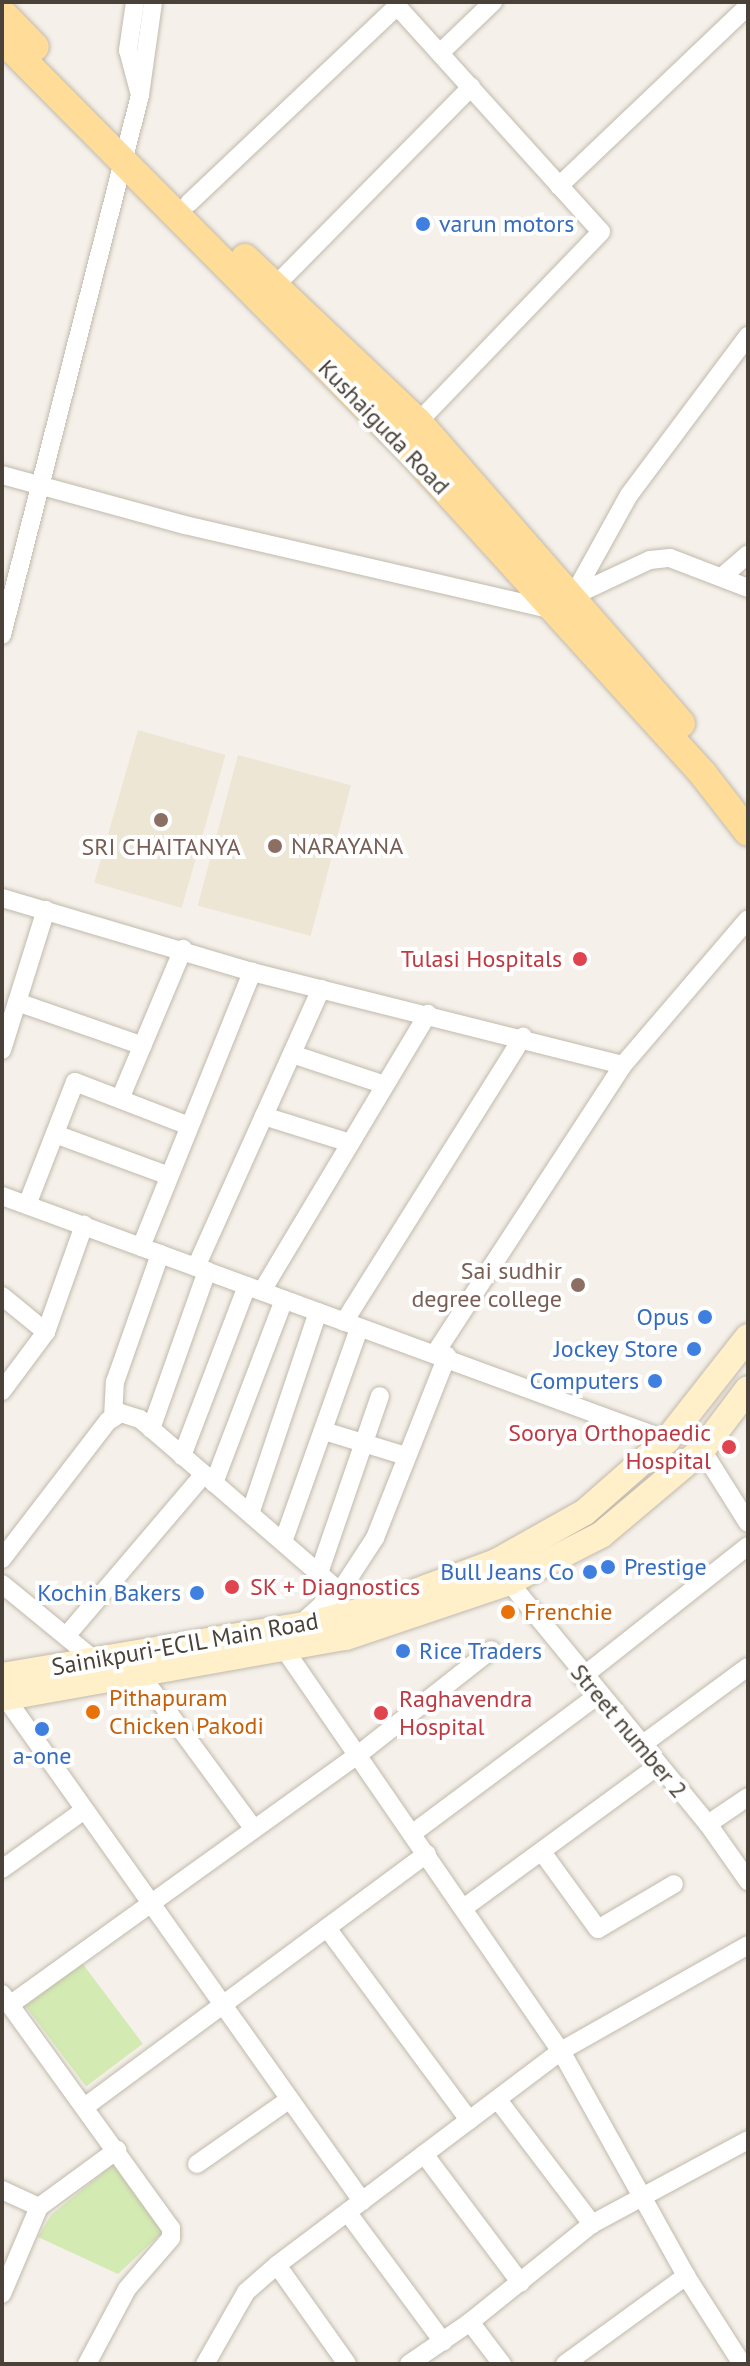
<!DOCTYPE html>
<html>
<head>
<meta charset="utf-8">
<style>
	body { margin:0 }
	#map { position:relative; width:750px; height:2366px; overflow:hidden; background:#f5f1ea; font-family:"PT Sans",sans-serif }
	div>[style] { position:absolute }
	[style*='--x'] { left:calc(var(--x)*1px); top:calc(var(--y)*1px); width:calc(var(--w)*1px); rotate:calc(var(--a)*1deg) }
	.education>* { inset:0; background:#eee6d4; transform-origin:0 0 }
	.green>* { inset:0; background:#d3eab3; transform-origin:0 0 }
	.roads { filter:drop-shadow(0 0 2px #c1b9ac) drop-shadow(0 0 2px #c1b9ac) }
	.street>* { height:18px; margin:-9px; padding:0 9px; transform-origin:9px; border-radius:9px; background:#fff }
	.secondary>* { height:26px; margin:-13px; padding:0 13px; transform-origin:13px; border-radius:13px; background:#fff0ca }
	.primary>* { height:28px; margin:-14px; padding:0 14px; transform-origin:14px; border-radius:14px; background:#fd9 }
	.dots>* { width:22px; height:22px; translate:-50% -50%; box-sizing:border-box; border:4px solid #fff; border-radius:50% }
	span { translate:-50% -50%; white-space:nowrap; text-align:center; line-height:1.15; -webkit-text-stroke:8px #fff; paint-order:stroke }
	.shop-label { font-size:24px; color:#366cbe }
	.left { translate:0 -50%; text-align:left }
	.right { translate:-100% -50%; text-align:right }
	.street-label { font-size:24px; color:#4a4238 }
	.education-label { font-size:24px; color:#785e54 }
	.health-label { font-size:24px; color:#be3a42 }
	.food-label { font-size:24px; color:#c56008 }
	.frame { position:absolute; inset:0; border:4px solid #4a4238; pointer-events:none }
</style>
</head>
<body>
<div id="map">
	<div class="education">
		<i style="left:138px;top:730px;width:91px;height:159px;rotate:16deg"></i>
		<i style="left:238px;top:755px;width:117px;height:156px;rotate:15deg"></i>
	</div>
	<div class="green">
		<i style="left:82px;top:1963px;width:101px;height:71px;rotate:53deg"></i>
		<i style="clip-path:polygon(115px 2163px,164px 2231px,118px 2274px,38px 2237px,51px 2215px)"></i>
	</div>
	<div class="roads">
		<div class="street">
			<i style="--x:135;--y:2;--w:49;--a:98.3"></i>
			<i style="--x:128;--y:50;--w:47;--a:75.1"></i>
			<i style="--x:140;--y:95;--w:94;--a:-82"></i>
			<i style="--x:440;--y:53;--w:74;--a:-43.9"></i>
			<i style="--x:559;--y:186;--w:261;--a:-43.6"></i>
			<i style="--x:189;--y:203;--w:286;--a:-43.4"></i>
			<i style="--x:397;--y:6;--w:304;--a:47.9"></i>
			<i style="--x:601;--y:232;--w:264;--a:133.9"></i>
			<i style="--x:274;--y:287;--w:281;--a:-45.4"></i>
			<i style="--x:2;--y:475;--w:190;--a:15.3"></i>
			<i style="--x:185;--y:525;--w:378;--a:13"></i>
			<i style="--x:723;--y:576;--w:33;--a:-41"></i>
			<i style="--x:573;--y:596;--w:115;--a:-61"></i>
			<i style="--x:629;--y:495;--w:199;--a:-53.2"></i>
			<i style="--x:573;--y:596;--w:85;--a:-25.1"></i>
			<i style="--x:650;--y:560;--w:20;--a:-6"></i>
			<i style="--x:670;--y:558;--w:84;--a:21"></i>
			<i style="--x:2;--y:635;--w:557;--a:-75.66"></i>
			<i style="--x:2;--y:898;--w:261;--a:16.5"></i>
			<i style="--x:252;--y:972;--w:382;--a:14.1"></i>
			<i style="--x:17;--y:1002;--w:133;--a:19.2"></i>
			<i style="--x:2;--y:1050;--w:147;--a:-72.6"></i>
			<i style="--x:292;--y:1054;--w:98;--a:18.4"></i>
			<i style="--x:120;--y:1099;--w:163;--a:-67.2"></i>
			<i style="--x:264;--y:1116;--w:90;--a:17.4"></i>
			<i style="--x:55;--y:1134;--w:121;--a:20.2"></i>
			<i style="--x:2;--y:1196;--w:708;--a:20.15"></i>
			<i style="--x:27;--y:1205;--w:132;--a:-68.7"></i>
			<i style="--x:75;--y:1082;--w:122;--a:21.1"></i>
			<i style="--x:141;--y:1247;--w:297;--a:-68"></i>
			<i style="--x:196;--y:1267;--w:305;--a:-65.8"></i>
			<i style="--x:262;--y:1291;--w:323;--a:-59.1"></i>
			<i style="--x:2;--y:1296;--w:57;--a:39.3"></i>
			<i style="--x:344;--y:1322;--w:337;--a:-57.9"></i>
			<i style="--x:436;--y:1352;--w:343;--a:-56.9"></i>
			<i style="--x:623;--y:1065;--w:192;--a:-49.4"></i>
			<i style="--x:2;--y:1391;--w:74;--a:-53.3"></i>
			<i style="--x:46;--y:1332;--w:114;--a:-70.4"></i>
			<i style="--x:113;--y:1418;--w:36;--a:-87"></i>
			<i style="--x:115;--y:1382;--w:136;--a:-70.6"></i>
			<i style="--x:151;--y:1429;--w:168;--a:-70.5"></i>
			<i style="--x:324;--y:1431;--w:86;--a:17"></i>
			<i style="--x:702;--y:1450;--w:86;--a:57.8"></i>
			<i style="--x:182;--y:1456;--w:182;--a:-69.1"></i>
			<i style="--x:214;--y:1483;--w:196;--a:-69.1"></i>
			<i style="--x:251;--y:1511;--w:210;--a:-71.4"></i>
			<i style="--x:283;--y:1542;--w:227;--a:-70.4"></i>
			<i style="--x:2;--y:1559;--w:174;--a:-52.5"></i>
			<i style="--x:108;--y:1421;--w:15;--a:-32"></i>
			<i style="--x:121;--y:1413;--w:20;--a:18"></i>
			<i style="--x:140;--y:1419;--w:84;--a:40.7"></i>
			<i style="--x:319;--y:1573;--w:187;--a:-71"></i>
			<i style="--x:509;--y:1582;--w:313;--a:50.6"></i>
			<i style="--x:708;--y:1824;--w:70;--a:54.9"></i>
			<i style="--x:2;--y:1584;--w:129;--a:39.4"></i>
			<i style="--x:302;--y:1623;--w:58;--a:-42.2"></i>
			<i style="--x:345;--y:1584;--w:55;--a:-56.9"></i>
			<i style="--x:375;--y:1538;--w:196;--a:-68.4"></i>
			<i style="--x:67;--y:1635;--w:211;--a:-49.6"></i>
			<i style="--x:204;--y:1474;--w:177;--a:40.9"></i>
			<i style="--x:285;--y:1650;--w:487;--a:55.5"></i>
			<i style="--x:561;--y:2051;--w:257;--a:60.9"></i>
			<i style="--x:686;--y:2276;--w:104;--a:57.5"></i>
			<i style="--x:140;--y:1674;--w:191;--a:53.7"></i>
			<i style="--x:582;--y:1677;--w:211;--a:-38.3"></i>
			<i style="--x:5;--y:1697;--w:618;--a:54.69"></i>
			<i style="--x:643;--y:1744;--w:130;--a:-36.3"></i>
			<i style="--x:708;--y:1824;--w:48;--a:-34"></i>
			<i style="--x:413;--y:1833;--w:231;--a:-36.7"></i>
			<i style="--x:542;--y:1852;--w:95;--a:54"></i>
			<i style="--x:598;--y:1929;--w:88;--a:-30.6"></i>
			<i style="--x:2;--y:1869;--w:100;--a:-35.6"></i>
			<i style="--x:465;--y:1907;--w:240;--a:-36.2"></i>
			<i style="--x:327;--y:1928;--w:239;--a:53.5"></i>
			<i style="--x:2;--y:1994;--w:289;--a:54.2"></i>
			<i style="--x:171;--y:2228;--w:10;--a:90"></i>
			<i style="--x:171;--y:2238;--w:67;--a:130.8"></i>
			<i style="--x:127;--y:2289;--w:85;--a:118.1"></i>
			<i style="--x:11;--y:2004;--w:428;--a:-35.7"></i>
			<i style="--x:359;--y:1754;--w:168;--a:-38.2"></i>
			<i style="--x:498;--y:2100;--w:156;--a:52.8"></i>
			<i style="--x:86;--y:2106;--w:424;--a:-36.5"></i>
			<i style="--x:424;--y:2154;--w:161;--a:53.1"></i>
			<i style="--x:197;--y:2164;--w:113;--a:-35"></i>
			<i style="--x:2;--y:2190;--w:41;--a:24.7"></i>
			<i style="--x:348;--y:2213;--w:160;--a:53.6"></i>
			<i style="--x:277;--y:2265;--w:121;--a:54.7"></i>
			<i style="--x:2;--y:2294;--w:95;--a:-67"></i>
			<i style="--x:39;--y:2207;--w:97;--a:-36.2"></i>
			<i style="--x:470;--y:2322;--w:53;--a:52.7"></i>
			<i style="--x:205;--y:2364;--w:83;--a:-60.3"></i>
			<i style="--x:246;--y:2292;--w:41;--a:-41.1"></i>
			<i style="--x:277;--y:2265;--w:356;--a:-37"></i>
			<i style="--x:561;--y:2051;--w:215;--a:-29.5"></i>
			<i style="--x:409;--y:2364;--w:74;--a:-34.5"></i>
			<i style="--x:470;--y:2322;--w:156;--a:-38.8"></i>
			<i style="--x:592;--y:2224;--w:177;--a:-28.3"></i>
			<i style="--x:565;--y:2364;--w:150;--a:-36"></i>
		</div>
		<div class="secondary">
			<i style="--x:2;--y:1676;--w:316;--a:-9.6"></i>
			<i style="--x:314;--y:1623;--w:57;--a:-14.3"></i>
			<i style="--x:369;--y:1609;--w:135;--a:-20.3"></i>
			<i style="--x:496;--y:1562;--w:102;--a:-29.3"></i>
			<i style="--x:585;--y:1512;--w:109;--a:-41.3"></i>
			<i style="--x:667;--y:1440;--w:131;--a:-51.8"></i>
			<i style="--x:2;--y:1698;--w:349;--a:-10.1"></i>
			<i style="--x:346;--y:1637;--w:172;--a:-18.6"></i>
			<i style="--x:509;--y:1582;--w:103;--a:-27.1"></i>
			<i style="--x:601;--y:1535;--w:132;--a:-40.1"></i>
			<i style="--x:702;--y:1450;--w:76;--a:-53"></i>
		</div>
		<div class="primary">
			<i style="--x:2;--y:13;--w:47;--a:45.9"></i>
			<i style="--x:2;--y:39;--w:584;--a:45.28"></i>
			<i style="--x:413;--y:454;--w:432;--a:47.8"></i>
			<i style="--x:703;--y:774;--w:73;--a:52.2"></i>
			<i style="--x:245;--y:258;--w:238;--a:43.5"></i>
			<i style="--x:418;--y:422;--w:400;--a:48.9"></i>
		</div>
	</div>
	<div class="dots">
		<i style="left:423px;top:224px;background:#3f7fe0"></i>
		<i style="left:161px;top:820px;background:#8d6e63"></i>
		<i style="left:275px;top:846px;background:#8d6e63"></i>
		<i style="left:580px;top:959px;background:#e0444e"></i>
		<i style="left:578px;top:1285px;background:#8d6e63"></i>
		<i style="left:705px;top:1317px;background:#3f7fe0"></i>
		<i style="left:694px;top:1349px;background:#3f7fe0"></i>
		<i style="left:655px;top:1381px;background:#3f7fe0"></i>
		<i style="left:729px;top:1447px;background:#e0444e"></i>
		<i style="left:608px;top:1567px;background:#3f7fe0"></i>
		<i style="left:590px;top:1572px;background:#3f7fe0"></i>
		<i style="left:232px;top:1587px;background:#e0444e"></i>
		<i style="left:197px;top:1593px;background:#3f7fe0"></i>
		<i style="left:508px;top:1612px;background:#e8710a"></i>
		<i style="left:403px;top:1651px;background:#3f7fe0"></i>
		<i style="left:93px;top:1712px;background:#e8710a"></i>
		<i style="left:381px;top:1713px;background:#e0444e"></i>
		<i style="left:42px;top:1729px;background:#3f7fe0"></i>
	</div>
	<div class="shop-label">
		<span class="left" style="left:439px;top:224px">varun motors</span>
		<span class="right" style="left:689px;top:1317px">Opus</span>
		<span class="right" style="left:678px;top:1349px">Jockey Store</span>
		<span class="right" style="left:639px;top:1381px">Computers</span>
		<span class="left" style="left:624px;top:1567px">Prestige</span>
		<span class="right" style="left:574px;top:1572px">Bull Jeans Co</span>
		<span class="right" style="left:181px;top:1593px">Kochin Bakers</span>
		<span class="left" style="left:419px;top:1651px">Rice Traders</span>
		<span style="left:42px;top:1756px">a-one</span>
	</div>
	<div class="street-label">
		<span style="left:384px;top:427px;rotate:46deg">Kushaiguda Road</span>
		<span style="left:185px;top:1644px;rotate:-10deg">Sainikpuri-ECIL Main Road</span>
		<span style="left:629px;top:1731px;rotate:50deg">Street number 2</span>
	</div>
	<div class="education-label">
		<span class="left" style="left:291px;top:846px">NARAYANA</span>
		<span style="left:161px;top:847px">SRI CHAITANYA</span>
		<span class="right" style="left:562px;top:1285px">Sai sudhir<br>degree college</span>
	</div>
	<div class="health-label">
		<span class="right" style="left:562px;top:959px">Tulasi Hospitals</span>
		<span class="right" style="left:711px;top:1447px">Soorya Orthopaedic<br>Hospital</span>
		<span class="left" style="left:250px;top:1587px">SK + Diagnostics</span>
		<span class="left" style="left:399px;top:1713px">Raghavendra<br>Hospital</span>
	</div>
	<div class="food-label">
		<span class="left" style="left:524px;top:1612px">Frenchie</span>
		<span class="left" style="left:109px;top:1712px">Pithapuram<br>Chicken Pakodi</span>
	</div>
	<div class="frame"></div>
</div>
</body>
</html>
